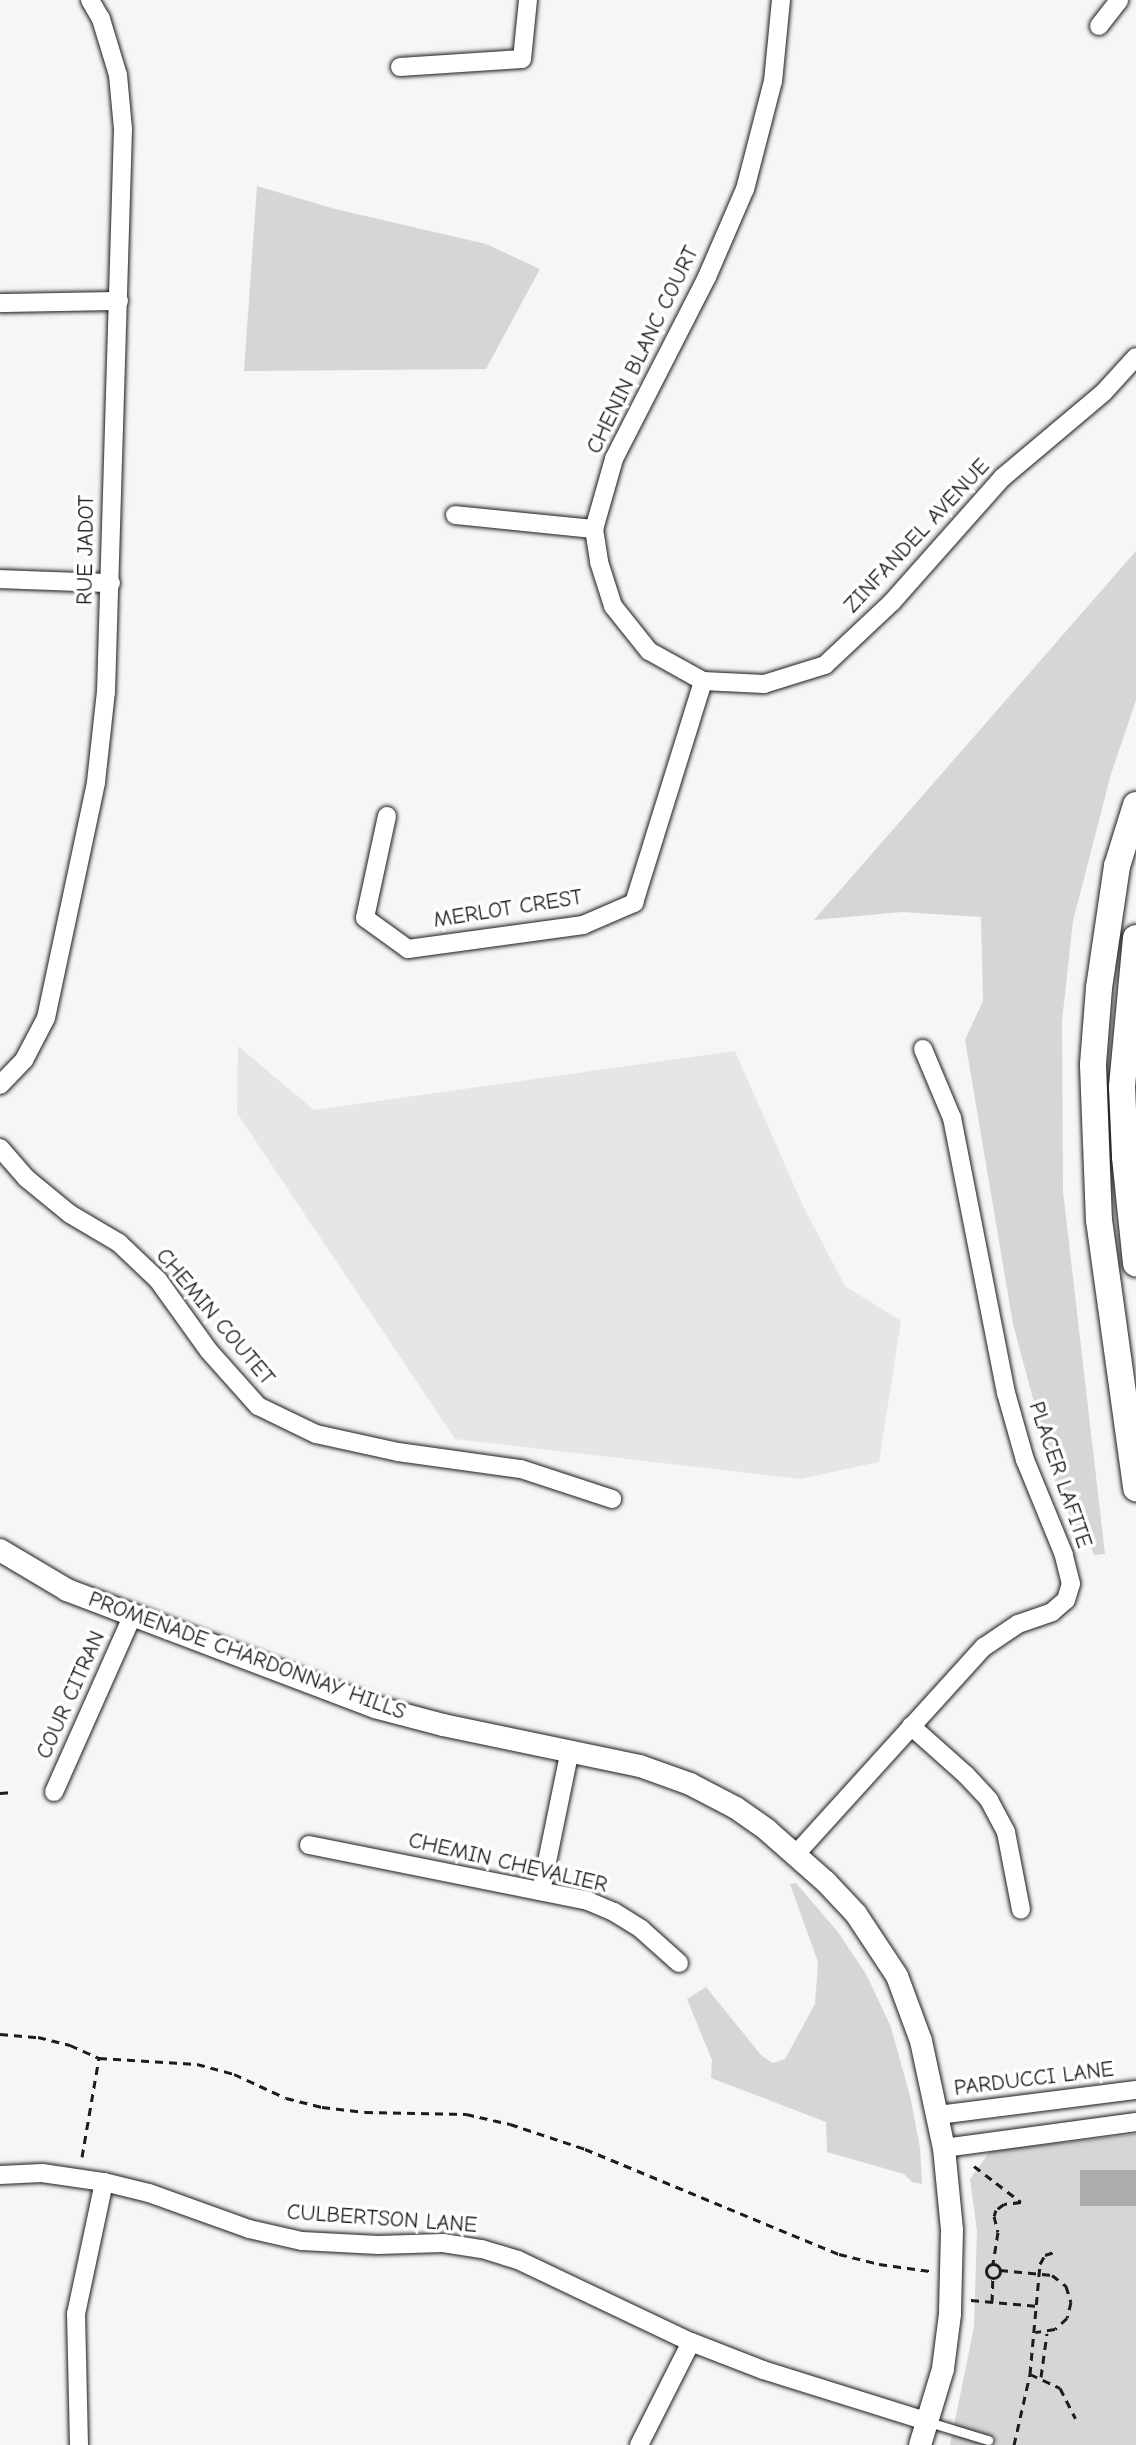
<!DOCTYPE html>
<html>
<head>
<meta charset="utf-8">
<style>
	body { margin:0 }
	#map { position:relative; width:1136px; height:2445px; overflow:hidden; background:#f6f6f6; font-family:"Comic Neue",sans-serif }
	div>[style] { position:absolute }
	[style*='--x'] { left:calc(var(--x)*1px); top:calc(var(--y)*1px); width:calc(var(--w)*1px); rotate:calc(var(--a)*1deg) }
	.built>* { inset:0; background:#e6e6e6 }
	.green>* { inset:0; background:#d6d6d6 }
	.water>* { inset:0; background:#acacac; transform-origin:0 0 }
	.path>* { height:3px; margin-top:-1.5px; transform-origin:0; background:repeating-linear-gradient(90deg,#1c1c1c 0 8px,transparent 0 14px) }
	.path>.ring { margin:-1.5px; padding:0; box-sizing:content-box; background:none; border:3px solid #1c1c1c; border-radius:50% }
	.roads { filter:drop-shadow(0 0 2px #1c1c1c) drop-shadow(0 0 2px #1c1c1c) }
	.service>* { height:9px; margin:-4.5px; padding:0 4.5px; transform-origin:4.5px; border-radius:4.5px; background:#fff }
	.minor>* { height:18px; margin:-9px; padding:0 9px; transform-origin:9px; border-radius:9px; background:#fff }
	.tertiary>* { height:22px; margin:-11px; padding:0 11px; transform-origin:11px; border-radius:11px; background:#fff }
	.secondary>* { height:26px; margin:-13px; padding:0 13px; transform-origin:13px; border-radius:13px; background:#fff }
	span { translate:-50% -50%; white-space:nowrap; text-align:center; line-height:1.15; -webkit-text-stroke:7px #fff; paint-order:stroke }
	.street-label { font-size:22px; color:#1c1c1c }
</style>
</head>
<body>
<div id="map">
	<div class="built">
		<i style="clip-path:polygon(238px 1046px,314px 1110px,735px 1051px,803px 1206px,845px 1286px,901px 1321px,879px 1462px,800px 1479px,455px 1439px,237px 1113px)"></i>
	</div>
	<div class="green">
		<i style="clip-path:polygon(257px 186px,335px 209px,486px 244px,540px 269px,486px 369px,244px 371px)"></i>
		<i style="clip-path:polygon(1136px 551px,1136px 700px,1111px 774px,1073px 921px,1062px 1021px,1063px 1191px,1105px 1554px,1094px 1555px,1089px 1541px,1073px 1523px,1057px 1488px,1013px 1324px,965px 1040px,983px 1001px,981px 917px,902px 912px,814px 920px)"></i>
		<i style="clip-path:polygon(796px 1883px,838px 1932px,866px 1974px,891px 2027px,911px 2100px,920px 2148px,922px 2184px,912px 2182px,904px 2174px,827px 2152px,826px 2122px,711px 2078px,712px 2060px,687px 1999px,706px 1987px,761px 2055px,773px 2063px,785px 2059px,815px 2004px,818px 1962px,790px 1884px)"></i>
		<i style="clip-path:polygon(1136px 2134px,1136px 2445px,950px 2445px,974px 2327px,977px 2231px,970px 2179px,990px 2151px)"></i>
	</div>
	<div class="water">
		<i style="left:1136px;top:2170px;width:36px;height:56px;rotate:90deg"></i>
	</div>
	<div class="path">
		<i style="--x:0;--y:1793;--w:13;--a:-4"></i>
		<i style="--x:0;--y:2034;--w:38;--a:5"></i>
		<i style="--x:38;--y:2037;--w:33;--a:14"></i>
		<i style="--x:70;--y:2045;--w:32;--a:24"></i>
		<i style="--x:82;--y:2157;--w:100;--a:-80.3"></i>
		<i style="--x:99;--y:2058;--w:98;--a:3.5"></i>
		<i style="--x:197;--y:2064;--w:38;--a:15"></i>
		<i style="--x:234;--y:2074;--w:57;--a:24.8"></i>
		<i style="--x:286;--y:2098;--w:37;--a:14"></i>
		<i style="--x:322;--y:2107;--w:43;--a:6.6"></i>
		<i style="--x:365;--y:2112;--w:101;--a:1.1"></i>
		<i style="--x:466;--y:2114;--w:45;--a:12.8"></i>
		<i style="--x:510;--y:2124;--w:79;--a:18.4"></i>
		<i style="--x:585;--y:2149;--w:275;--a:22.5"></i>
		<i style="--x:839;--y:2254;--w:41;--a:14"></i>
		<i style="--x:879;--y:2264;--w:51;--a:7.8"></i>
		<i style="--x:974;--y:2166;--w:59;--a:37.5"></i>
		<i style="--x:1021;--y:2202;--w:17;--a:173"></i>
		<i style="--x:1004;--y:2204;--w:10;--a:143"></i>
		<i style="--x:996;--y:2210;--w:6;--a:108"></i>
		<i style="--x:994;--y:2216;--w:16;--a:76"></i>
		<i style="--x:998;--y:2232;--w:32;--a:99"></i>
		<i class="ring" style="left:986px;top:2264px;width:11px;height:11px"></i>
		<i style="--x:1000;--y:2270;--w:52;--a:5.5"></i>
		<i style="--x:1052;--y:2275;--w:18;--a:38"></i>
		<i style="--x:1066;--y:2286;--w:17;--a:73"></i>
		<i style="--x:1071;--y:2302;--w:16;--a:104"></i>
		<i style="--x:1067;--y:2318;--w:16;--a:137"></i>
		<i style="--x:1055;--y:2329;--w:20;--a:171"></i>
		<i style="--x:971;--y:2300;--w:67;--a:5.1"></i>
		<i style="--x:992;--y:2302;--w:25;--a:-88"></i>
		<i style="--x:1030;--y:2374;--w:33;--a:25"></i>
		<i style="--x:1060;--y:2388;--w:34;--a:63"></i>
		<i style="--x:1041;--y:2377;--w:44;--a:-82.2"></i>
		<i style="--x:1014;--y:2445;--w:73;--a:-77.3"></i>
		<i style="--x:1030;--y:2374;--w:110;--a:-84.8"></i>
		<i style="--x:1040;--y:2264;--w:10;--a:-61"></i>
		<i style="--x:1045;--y:2255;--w:9;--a:-18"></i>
	</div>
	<div class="roads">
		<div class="service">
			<i style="--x:929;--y:2422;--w:62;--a:17"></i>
		</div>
		<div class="minor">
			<i style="--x:781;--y:0;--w:81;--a:95.6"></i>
			<i style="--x:773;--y:81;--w:112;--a:104.5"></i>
			<i style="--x:745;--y:189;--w:96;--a:113.4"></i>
			<i style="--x:707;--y:277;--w:204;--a:117.1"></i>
			<i style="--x:614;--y:459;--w:73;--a:105.9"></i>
			<i style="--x:594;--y:529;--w:33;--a:81"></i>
			<i style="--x:599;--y:562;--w:46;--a:72.3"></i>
			<i style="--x:613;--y:606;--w:58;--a:51.3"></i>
			<i style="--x:649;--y:651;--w:62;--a:29.1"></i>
			<i style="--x:703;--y:681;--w:61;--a:2.8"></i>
			<i style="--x:764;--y:684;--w:64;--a:-17.3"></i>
			<i style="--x:825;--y:665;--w:92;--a:-43.2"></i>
			<i style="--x:892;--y:602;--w:166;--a:-48.4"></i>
			<i style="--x:1002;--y:478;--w:133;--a:-40.1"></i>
			<i style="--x:1104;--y:392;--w:47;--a:-47.6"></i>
			<i style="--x:1099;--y:26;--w:33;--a:-52"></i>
			<i style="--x:400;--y:67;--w:122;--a:-3.8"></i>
			<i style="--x:522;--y:59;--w:59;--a:-84.2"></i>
			<i style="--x:0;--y:303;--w:119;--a:-1"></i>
			<i style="--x:455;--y:515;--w:140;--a:5.8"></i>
			<i style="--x:0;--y:579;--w:111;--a:2.1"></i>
			<i style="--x:387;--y:816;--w:104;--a:102.2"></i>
			<i style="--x:365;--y:918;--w:53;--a:35.8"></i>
			<i style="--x:408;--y:949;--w:177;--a:-7.8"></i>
			<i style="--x:583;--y:925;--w:56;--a:-23.3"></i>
			<i style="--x:634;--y:903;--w:232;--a:-72.7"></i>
			<i style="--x:0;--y:1085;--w:35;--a:-46"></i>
			<i style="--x:24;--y:1060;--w:47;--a:-62.4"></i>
			<i style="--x:46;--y:1018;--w:241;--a:-78"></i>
			<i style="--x:96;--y:782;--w:91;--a:-83.7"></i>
			<i style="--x:106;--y:692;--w:563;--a:-88.27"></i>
			<i style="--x:123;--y:129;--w:54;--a:-95.3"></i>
			<i style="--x:118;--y:75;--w:59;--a:-106.9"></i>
			<i style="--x:101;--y:19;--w:22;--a:-120"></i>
			<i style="--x:0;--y:1148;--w:40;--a:49"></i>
			<i style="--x:26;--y:1178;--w:57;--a:39.3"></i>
			<i style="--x:70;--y:1214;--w:57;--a:30.6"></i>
			<i style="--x:119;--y:1243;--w:54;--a:43.5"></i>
			<i style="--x:158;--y:1280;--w:87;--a:54.3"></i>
			<i style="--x:209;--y:1351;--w:74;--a:48.3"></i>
			<i style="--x:258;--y:1406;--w:64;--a:25.8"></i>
			<i style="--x:316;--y:1434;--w:84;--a:12.4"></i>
			<i style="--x:398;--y:1452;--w:124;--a:7.9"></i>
			<i style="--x:521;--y:1469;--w:96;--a:18.2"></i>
			<i style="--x:911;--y:1726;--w:74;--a:41.7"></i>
			<i style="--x:966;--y:1775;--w:34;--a:47"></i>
			<i style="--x:989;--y:1800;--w:36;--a:62"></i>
			<i style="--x:1006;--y:1832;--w:79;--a:79.1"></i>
			<i style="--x:54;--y:1792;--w:192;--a:-66"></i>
			<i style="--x:309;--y:1845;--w:285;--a:11.3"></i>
			<i style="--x:588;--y:1901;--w:28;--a:23"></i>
			<i style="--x:614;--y:1912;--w:32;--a:32"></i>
			<i style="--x:641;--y:1929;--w:51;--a:41.8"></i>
			<i style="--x:796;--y:1854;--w:280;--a:-47.8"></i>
			<i style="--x:984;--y:1647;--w:41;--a:-34.1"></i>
			<i style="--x:1018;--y:1624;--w:36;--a:-19"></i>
			<i style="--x:1052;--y:1612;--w:18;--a:-41"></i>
			<i style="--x:1066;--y:1600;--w:17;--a:-73"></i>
			<i style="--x:1071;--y:1584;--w:30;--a:-104"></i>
			<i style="--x:1064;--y:1555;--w:103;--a:-112.3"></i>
			<i style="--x:1025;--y:1460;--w:70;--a:-105.8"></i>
			<i style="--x:1006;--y:1393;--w:280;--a:-101.1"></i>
			<i style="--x:952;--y:1118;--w:75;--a:-112.8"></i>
			<i style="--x:541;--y:1891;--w:144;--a:-78.4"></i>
			<i style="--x:938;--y:2115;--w:200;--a:-7.2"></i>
			<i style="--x:944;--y:2148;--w:194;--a:-7.7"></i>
			<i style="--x:0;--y:2175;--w:42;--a:-2.7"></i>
			<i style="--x:42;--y:2173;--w:63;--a:8.3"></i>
			<i style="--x:104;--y:2182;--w:46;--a:13.7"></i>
			<i style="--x:149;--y:2193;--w:106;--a:19.8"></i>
			<i style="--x:249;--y:2229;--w:54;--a:12.8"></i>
			<i style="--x:302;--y:2241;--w:76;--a:3"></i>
			<i style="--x:378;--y:2245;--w:65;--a:-1.8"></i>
			<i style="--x:443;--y:2243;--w:39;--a:9"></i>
			<i style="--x:482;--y:2249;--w:38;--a:17"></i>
			<i style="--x:518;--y:2260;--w:191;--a:25.4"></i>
			<i style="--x:691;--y:2342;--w:77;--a:21.3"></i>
			<i style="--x:763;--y:2370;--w:174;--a:17.4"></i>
			<i style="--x:79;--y:2445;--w:131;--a:-91.3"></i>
			<i style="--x:76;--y:2314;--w:135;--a:-78"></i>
			<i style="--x:639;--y:2445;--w:115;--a:-63.2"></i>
		</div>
		<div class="tertiary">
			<i style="--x:0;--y:1550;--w:78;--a:30.8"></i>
			<i style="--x:67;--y:1590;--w:329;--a:20.8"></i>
			<i style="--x:375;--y:1707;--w:70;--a:14.8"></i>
			<i style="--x:443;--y:1725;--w:201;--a:11.8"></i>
			<i style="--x:640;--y:1766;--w:53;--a:19.8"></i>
			<i style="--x:690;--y:1784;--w:52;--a:27.6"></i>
			<i style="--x:736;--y:1808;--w:38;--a:35"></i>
			<i style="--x:767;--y:1830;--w:79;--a:41.4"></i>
			<i style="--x:826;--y:1882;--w:44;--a:46.8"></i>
			<i style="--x:856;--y:1914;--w:74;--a:56.5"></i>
			<i style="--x:897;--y:1976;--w:69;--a:69.7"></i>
			<i style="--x:921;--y:2041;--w:109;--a:77.9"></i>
			<i style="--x:944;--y:2148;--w:82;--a:84.4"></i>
			<i style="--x:952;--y:2230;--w:84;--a:91.4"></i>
			<i style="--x:950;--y:2314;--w:55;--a:97.3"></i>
			<i style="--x:943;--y:2369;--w:79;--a:106.8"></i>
		</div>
		<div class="secondary">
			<i style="--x:1136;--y:805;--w:64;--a:107.3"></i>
			<i style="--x:1117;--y:866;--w:123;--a:98.4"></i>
			<i style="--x:1099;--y:988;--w:77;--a:94.5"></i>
			<i style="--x:1093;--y:1065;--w:155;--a:87.8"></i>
			<i style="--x:1099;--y:1220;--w:271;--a:82.1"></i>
			<i style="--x:1136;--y:938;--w:150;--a:95.4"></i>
			<i style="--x:1122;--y:1087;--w:70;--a:87.5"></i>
			<i style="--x:1125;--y:1157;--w:107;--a:84.1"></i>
		</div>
	</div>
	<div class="street-label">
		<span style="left:643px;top:350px;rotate:-64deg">CHENIN BLANC COURT</span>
		<span style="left:917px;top:536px;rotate:-47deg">ZINFANDEL AVENUE</span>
		<span style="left:86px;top:550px;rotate:-89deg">RUE JADOT</span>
		<span style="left:508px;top:909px;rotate:-9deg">MERLOT CREST</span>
		<span style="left:215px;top:1317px;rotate:50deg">CHEMIN COUTET</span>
		<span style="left:1060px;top:1475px;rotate:71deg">PLACER LAFITE</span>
		<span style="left:247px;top:1656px;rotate:20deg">PROMENADE CHARDONNAY HILLS</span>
		<span style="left:71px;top:1695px;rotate:-66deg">COUR CITRAN</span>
		<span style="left:508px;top:1863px;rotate:13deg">CHEMIN CHEVALIER</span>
		<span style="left:1034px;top:2079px;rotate:-7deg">PARDUCCI LANE</span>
		<span style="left:382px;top:2219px;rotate:4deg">CULBERTSON LANE</span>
	</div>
</div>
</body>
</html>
